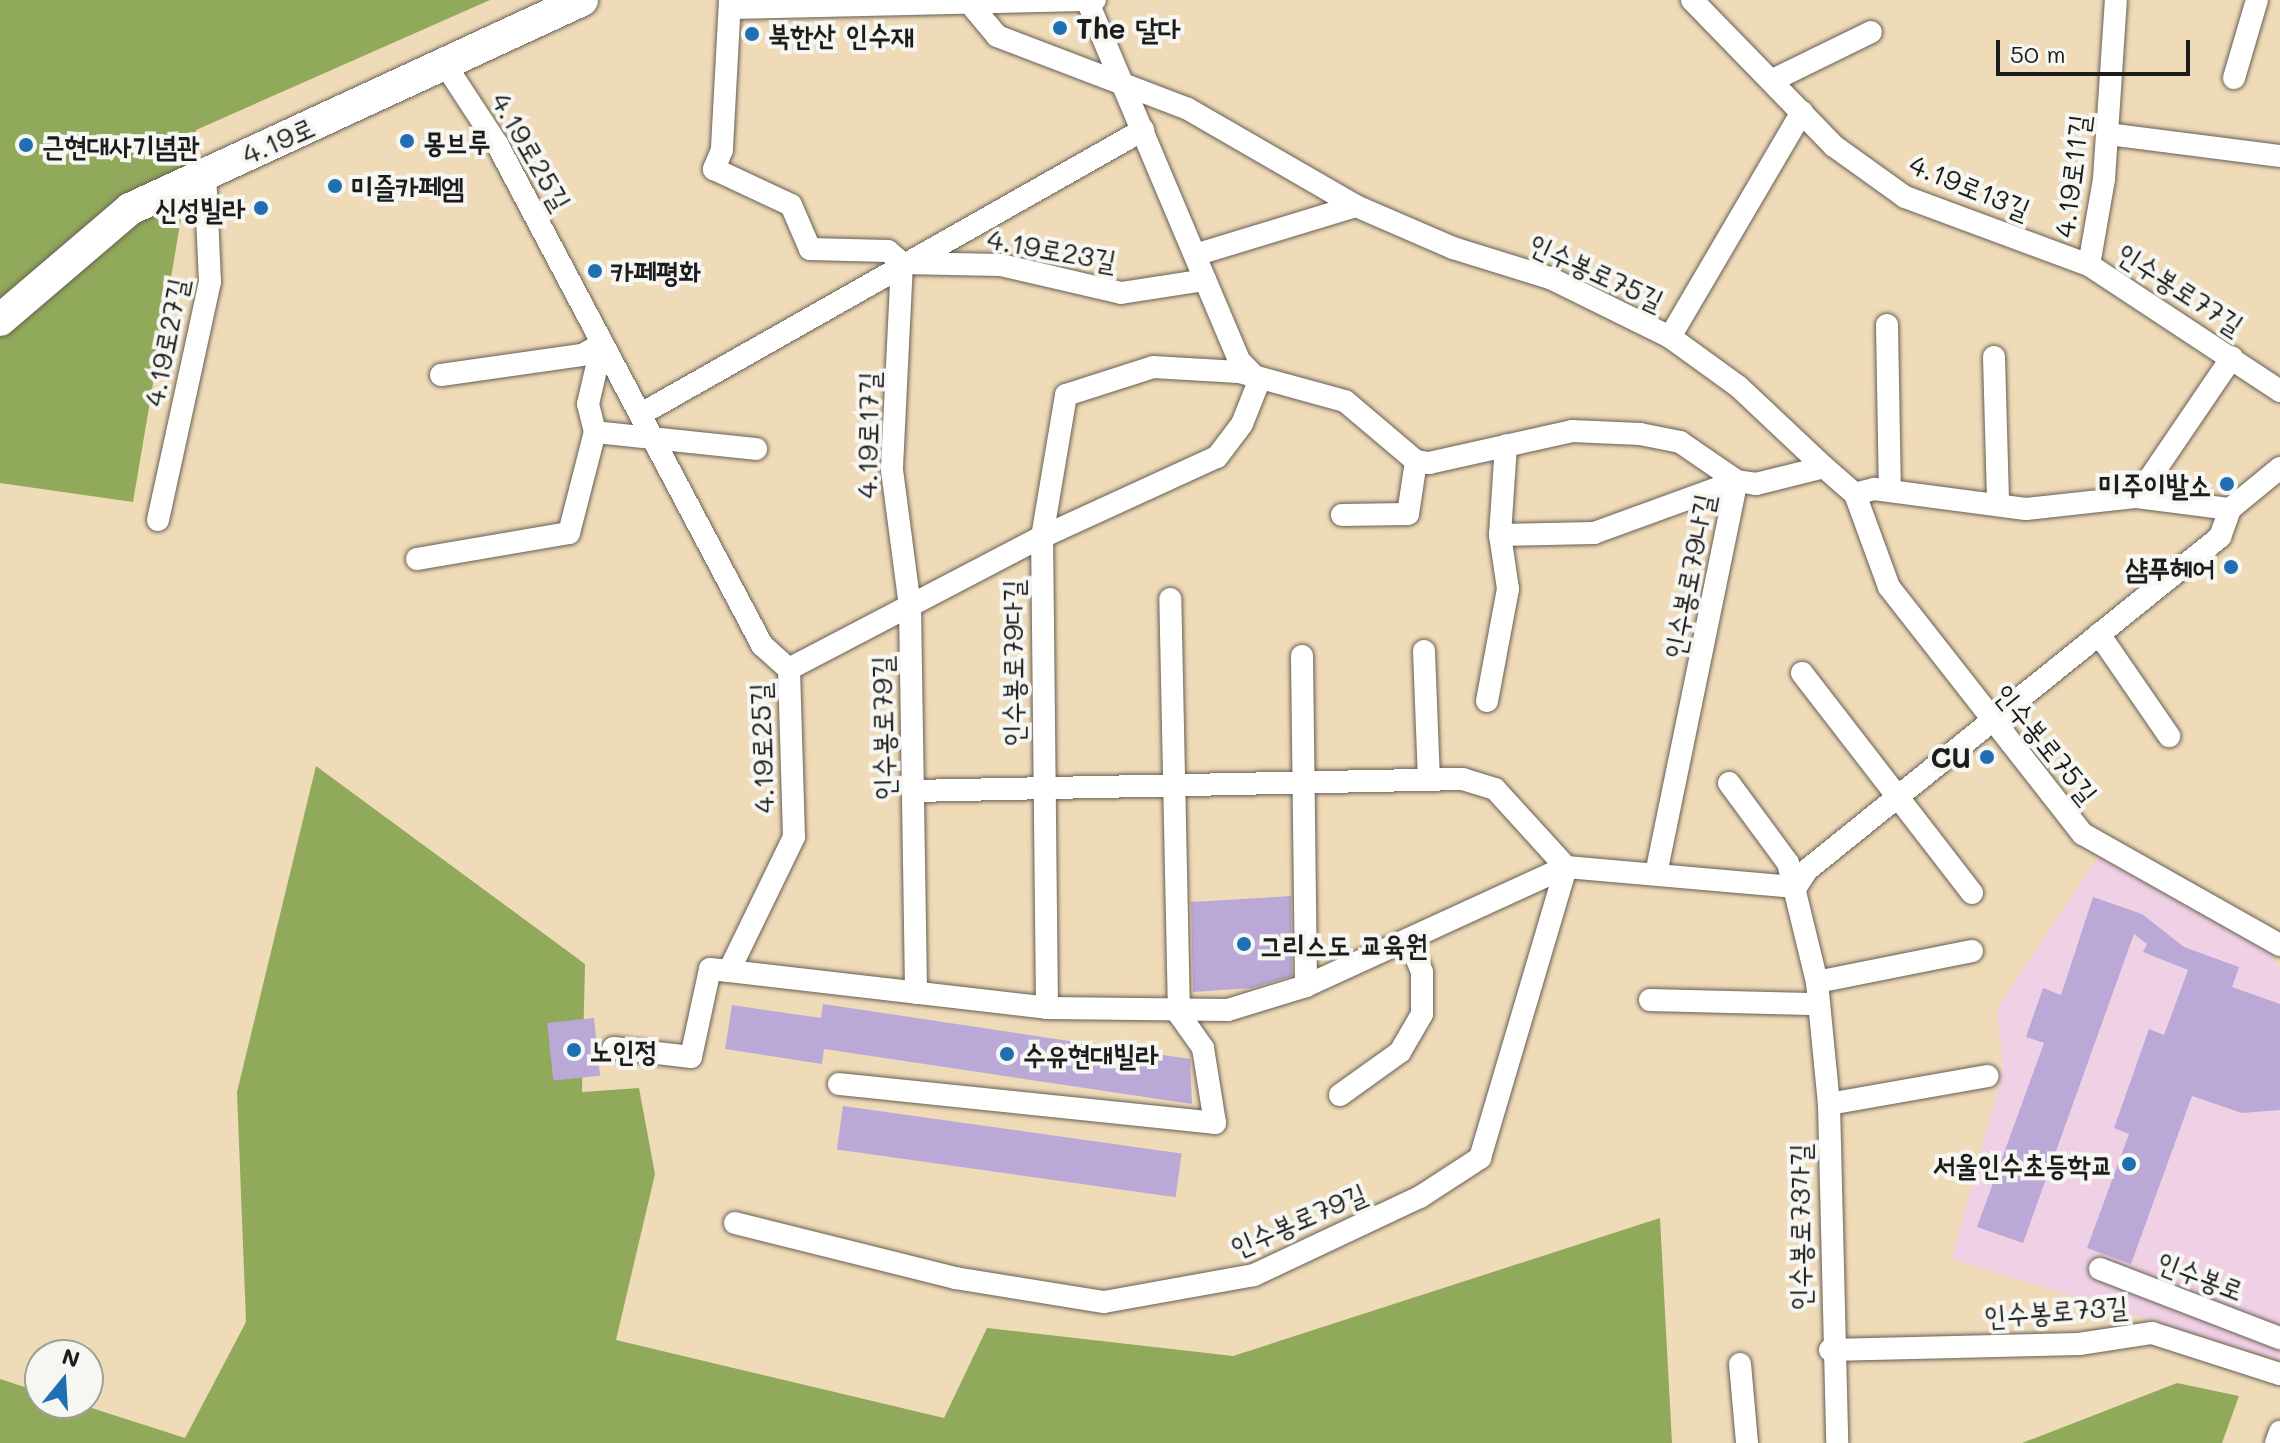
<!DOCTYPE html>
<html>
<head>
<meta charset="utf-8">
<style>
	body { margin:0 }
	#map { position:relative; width:2280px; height:1443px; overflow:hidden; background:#f0dbb9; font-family:Mali,"Poor Story",sans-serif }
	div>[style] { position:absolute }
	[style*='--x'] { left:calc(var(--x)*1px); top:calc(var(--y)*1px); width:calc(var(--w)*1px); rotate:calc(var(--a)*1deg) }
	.built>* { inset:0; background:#f0d0e5 }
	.forest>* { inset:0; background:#91a95a }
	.building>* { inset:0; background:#baa9d7; transform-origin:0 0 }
	.roads { filter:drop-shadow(0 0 2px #665f53) drop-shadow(0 0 2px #665f53) }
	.street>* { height:22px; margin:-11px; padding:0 11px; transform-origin:11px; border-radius:11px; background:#fff }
	.secondary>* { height:32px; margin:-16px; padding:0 16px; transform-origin:16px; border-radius:16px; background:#fff }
	.dots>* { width:22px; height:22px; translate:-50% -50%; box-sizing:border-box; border:4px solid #f6f6f2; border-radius:50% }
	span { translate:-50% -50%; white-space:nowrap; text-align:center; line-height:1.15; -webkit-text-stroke:8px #f6f6f2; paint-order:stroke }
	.poi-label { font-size:28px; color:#1c1c1c; font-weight:700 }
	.left { translate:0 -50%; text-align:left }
	.right { translate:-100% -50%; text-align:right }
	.street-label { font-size:28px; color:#1c1c1c }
	.north { position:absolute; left:24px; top:1339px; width:80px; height:80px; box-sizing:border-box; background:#f6f6f2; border:2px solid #9f9f9c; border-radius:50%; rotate:18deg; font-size:22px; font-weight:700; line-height:32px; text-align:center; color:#1c1c1c }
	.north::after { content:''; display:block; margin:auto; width:28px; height:36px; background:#1f6fb2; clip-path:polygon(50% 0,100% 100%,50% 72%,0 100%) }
	.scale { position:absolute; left:1996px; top:40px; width:194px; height:36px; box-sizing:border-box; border:4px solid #1c1c1c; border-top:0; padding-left:10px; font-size:24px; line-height:28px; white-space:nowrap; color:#1c1c1c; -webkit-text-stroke:6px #f6f6f2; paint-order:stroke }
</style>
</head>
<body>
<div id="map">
	<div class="built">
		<i style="clip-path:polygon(2098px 857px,2268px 951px,2280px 967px,2280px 1360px,1952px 1259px,2003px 1069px,1997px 1008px)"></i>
	</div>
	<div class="forest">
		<i style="clip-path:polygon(0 0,490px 0,196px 130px,133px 502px,0 483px)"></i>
		<i style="clip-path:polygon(316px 766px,585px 964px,582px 1092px,639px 1088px,655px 1174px,616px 1340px,944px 1418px,987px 1328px,1233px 1356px,1660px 1218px,1672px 1443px,0 1443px,0 1379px,40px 1392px,40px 1403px,76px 1403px,185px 1438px,246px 1322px,237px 1092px)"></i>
		<i style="clip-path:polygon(2177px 1383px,2239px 1396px,2222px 1443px,2022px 1443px)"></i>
	</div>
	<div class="building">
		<i style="clip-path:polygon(1291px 896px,1292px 976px,1252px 988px,1193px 992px,1191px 902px)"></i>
		<i style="clip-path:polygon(2093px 897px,2142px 914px,2184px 947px,2239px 967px,2232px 987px,2280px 1004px,2280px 1110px,2242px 1113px,2192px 1096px,2131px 1264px,2087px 1248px,2129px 1134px,2114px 1128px,2149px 1029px,2164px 1035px,2188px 970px,2143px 952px,2147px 944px,2134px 934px,2023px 1243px,1977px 1227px,2044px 1043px,2026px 1037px,2043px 988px,2061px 995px)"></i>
		<i style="clip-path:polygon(823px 1004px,1190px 1059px,1192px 1104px,824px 1049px,822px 1064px,725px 1049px,732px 1005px,821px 1018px)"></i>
		<i style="left:594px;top:1018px;width:58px;height:47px;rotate:84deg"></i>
		<i style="left:843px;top:1106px;width:342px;height:44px;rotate:8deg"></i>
	</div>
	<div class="roads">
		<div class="street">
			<i style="--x:730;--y:0;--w:150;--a:93.1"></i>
			<i style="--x:722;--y:150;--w:21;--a:113"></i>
			<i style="--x:714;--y:169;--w:85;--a:25.1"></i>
			<i style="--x:791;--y:205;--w:48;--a:66.6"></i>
			<i style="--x:810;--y:249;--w:78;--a:1.5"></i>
			<i style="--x:888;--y:251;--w:18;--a:41"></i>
			<i style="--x:902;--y:263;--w:99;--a:1.2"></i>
			<i style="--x:1001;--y:265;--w:123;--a:13.1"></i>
			<i style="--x:1121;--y:293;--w:85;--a:-8.8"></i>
			<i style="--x:1692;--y:0;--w:204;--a:45.8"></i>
			<i style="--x:1834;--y:146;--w:87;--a:35.7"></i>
			<i style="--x:1905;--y:197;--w:196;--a:20.3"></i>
			<i style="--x:2089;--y:265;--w:229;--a:33.4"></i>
			<i style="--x:972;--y:6;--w:39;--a:50"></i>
			<i style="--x:997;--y:36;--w:204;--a:20.9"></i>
			<i style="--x:1188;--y:109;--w:194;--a:30"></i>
			<i style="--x:1356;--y:206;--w:106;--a:23.4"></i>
			<i style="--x:1453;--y:248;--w:102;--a:17.2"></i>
			<i style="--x:1550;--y:278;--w:134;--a:26.2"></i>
			<i style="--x:1670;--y:337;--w:85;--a:35.9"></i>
			<i style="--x:1739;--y:387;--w:117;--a:43.3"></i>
			<i style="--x:732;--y:8;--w:363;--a:-1.3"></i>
			<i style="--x:446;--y:66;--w:93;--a:56.8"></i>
			<i style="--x:497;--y:144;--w:567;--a:62.12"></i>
			<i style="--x:762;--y:645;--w:36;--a:42"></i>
			<i style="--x:789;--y:669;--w:168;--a:88.3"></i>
			<i style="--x:794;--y:837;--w:149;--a:115.9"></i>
			<i style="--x:729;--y:971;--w:19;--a:-174"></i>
			<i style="--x:710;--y:969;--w:90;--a:102.2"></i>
			<i style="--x:691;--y:1057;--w:78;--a:-173.3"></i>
			<i style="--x:2234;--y:78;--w:81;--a:-73.6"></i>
			<i style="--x:1773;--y:80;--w:109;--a:-26.1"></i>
			<i style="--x:2108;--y:134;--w:173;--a:7.3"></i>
			<i style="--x:1198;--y:254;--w:165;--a:-16.9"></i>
			<i style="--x:902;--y:263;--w:207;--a:92.8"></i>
			<i style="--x:892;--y:470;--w:138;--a:82.5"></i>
			<i style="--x:910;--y:607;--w:386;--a:89.1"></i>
			<i style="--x:2089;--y:265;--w:87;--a:-80.1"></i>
			<i style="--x:2104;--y:179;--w:179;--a:-86.2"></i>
			<i style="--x:1887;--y:325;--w:165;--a:89"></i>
			<i style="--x:1670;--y:337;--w:261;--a:-59.6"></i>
			<i style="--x:1994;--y:357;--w:147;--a:88.4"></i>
			<i style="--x:441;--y:375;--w:142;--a:-8.1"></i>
			<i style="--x:582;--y:355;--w:23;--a:-29"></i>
			<i style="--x:641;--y:414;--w:577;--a:-29.5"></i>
			<i style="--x:595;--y:432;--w:162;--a:6"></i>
			<i style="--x:1855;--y:494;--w:99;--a:69.9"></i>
			<i style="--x:1889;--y:587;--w:314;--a:51.9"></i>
			<i style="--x:2083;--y:834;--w:226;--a:29.4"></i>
			<i style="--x:2137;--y:497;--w:169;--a:-55.8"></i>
			<i style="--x:1342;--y:515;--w:66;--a:-0.9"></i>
			<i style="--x:1408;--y:514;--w:54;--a:-81.4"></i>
			<i style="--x:158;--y:520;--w:244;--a:-77.7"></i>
			<i style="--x:210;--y:282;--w:109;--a:-92.6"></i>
			<i style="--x:1500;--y:535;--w:94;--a:-1.2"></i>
			<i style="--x:1594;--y:533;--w:152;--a:-20"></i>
			<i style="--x:417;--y:559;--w:154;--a:-9.7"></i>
			<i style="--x:569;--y:533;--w:104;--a:-75.6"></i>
			<i style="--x:595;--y:432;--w:29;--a:-104"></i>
			<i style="--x:588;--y:404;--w:62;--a:-76.9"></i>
			<i style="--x:2099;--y:634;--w:124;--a:55.5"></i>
			<i style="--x:1424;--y:651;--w:129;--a:87.8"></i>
			<i style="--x:1302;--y:656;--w:330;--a:89.3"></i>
			<i style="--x:789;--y:669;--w:285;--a:-27.6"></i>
			<i style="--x:1042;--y:537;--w:192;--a:-24.6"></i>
			<i style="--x:1217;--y:457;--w:41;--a:-52.9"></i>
			<i style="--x:1242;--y:424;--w:46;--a:-68.4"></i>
			<i style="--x:1259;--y:381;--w:29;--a:-134"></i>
			<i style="--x:1239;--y:360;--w:391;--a:-112.9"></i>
			<i style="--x:1802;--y:673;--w:278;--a:52.3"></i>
			<i style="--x:1487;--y:701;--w:114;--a:-79.4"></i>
			<i style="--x:1508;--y:589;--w:55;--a:-98.4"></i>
			<i style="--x:1500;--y:535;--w:90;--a:-86.2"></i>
			<i style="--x:1729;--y:783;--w:99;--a:53.6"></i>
			<i style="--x:1788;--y:863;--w:122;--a:76.3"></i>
			<i style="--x:1817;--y:982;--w:123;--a:84.4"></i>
			<i style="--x:1829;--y:1104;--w:339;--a:88.6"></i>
			<i style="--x:1656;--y:874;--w:401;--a:-78.4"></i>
			<i style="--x:1796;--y:887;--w:20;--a:-57"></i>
			<i style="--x:1807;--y:870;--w:531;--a:-38.88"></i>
			<i style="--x:2220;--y:537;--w:30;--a:-70"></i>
			<i style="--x:2230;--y:509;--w:65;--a:-39.4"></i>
			<i style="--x:729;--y:971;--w:320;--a:6.6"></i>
			<i style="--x:1047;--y:1008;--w:181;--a:0.6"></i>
			<i style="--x:1228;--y:1010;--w:82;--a:-17.1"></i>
			<i style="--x:1306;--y:986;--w:286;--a:-24.6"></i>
			<i style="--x:1566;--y:867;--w:231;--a:5"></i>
			<i style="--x:1817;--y:982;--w:158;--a:-11.3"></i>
			<i style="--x:1650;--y:1000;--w:169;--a:1.4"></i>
			<i style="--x:1047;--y:1008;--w:471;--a:-90.6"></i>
			<i style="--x:1042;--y:537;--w:144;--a:-80.4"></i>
			<i style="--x:1066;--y:395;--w:91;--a:-17.8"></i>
			<i style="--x:1153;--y:367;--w:86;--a:3.3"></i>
			<i style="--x:1239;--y:372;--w:110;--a:15.3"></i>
			<i style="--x:1345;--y:401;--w:93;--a:40.2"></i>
			<i style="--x:1416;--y:461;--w:13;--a:9"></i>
			<i style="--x:1429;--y:463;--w:147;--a:-12.6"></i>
			<i style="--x:1572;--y:431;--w:68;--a:2.5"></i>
			<i style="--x:1640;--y:434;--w:41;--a:11.3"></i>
			<i style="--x:1680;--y:442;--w:69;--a:34.4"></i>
			<i style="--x:1737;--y:481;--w:19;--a:9"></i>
			<i style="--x:1756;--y:484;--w:70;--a:-14"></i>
			<i style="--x:1824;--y:467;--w:41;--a:41.1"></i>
			<i style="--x:1855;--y:494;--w:20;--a:-15"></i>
			<i style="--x:1874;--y:489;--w:153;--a:7.5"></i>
			<i style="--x:2026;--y:509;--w:112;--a:-6.2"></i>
			<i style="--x:2137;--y:497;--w:94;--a:7.4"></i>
			<i style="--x:839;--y:1084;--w:378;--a:5.9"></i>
			<i style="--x:1215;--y:1123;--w:76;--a:-99.1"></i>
			<i style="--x:1203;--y:1048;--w:42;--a:-125.2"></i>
			<i style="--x:1179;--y:1014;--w:415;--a:-91.2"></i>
			<i style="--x:1340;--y:1095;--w:74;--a:-35.6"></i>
			<i style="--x:1400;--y:1052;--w:44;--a:-59.9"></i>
			<i style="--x:1422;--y:1014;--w:42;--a:-90"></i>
			<i style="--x:1422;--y:972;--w:35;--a:-112"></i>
			<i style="--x:1829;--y:1104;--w:161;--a:-10"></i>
			<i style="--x:735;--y:1223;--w:227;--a:14"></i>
			<i style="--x:955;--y:1278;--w:151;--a:9.2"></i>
			<i style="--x:1104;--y:1302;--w:152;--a:-10.2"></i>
			<i style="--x:1254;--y:1275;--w:183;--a:-25.2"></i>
			<i style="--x:1420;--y:1197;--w:72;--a:-33"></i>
			<i style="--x:1480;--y:1158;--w:303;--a:-73.5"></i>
			<i style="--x:1566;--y:867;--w:105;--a:-132.3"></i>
			<i style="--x:1495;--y:789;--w:34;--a:-163"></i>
			<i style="--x:1463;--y:779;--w:550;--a:178.75"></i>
			<i style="--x:2100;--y:1269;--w:193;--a:21"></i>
			<i style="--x:1830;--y:1350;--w:249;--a:-1.4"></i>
			<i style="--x:2079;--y:1344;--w:74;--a:-8.6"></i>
			<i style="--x:2152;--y:1333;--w:134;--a:17.8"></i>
			<i style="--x:1740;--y:1364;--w:79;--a:84.9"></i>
			<i style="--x:2276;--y:1443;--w:12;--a:-70"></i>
		</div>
		<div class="secondary">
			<i style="--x:0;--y:320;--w:171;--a:-40.5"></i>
			<i style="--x:130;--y:209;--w:498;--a:-24.8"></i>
		</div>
	</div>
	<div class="dots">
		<i style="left:1060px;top:28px;background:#1f6fb2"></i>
		<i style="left:752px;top:34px;background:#1f6fb2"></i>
		<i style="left:407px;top:141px;background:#1f6fb2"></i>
		<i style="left:26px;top:145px;background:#1f6fb2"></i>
		<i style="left:335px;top:186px;background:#1f6fb2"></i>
		<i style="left:261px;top:208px;background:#1f6fb2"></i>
		<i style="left:595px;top:271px;background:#1f6fb2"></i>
		<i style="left:2227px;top:484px;background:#1f6fb2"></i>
		<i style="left:2231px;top:567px;background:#1f6fb2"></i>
		<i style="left:1987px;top:757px;background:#1f6fb2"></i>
		<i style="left:1244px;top:944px;background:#1f6fb2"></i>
		<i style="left:574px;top:1050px;background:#1f6fb2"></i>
		<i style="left:1007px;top:1054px;background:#1f6fb2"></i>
		<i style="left:2129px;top:1164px;background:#1f6fb2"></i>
	</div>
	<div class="poi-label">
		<span class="left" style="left:1076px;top:28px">The 달다</span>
		<span class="left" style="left:768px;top:34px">북한산 인수재</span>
		<span class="left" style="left:423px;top:141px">몽브루</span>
		<span class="left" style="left:42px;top:145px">근현대사기념관</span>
		<span class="left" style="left:351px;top:186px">미즐카페엠</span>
		<span class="right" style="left:245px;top:208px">신성빌라</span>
		<span class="left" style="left:611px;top:271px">카페평화</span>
		<span class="right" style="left:2211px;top:484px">미주이발소</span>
		<span class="right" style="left:2215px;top:567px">샴푸헤어</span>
		<span class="right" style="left:1971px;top:757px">CU</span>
		<span class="left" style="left:1260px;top:944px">그리스도 교육원</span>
		<span class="left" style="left:590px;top:1050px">노인정</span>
		<span class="left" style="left:1023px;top:1054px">수유현대빌라</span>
		<span class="right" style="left:2113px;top:1164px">서울인수초등학교</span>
	</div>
	<div class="street-label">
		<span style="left:278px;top:140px;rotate:-24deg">4.19로</span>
		<span style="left:532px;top:151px;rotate:60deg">4.19로25길</span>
		<span style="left:2071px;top:176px;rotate:-83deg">4.19로11길</span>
		<span style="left:1970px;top:186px;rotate:22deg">4.19로13길</span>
		<span style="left:1052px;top:249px;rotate:10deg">4.19로23길</span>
		<span style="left:1597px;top:271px;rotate:25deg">인수봉로75길</span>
		<span style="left:2181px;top:288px;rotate:33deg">인수봉로77길</span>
		<span style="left:165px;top:342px;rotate:-79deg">4.19로27길</span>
		<span style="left:867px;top:435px;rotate:-89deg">4.19로17길</span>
		<span style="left:1688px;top:576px;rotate:-79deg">인수봉로79나길</span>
		<span style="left:1012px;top:663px;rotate:-90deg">인수봉로79다길</span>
		<span style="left:882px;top:728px;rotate:-91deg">인수봉로79길</span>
		<span style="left:2047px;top:743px;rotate:51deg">인수봉로75길</span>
		<span style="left:761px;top:748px;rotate:-92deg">4.19로25길</span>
		<span style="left:1298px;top:1219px;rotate:-23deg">인수봉로79길</span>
		<span style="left:1799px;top:1227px;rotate:-90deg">인수봉로73가길</span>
		<span style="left:2201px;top:1275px;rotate:21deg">인수봉로</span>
		<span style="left:2056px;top:1310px;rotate:-4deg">인수봉로73길</span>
	</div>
	<div class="north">N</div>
	<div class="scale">50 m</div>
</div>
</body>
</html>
